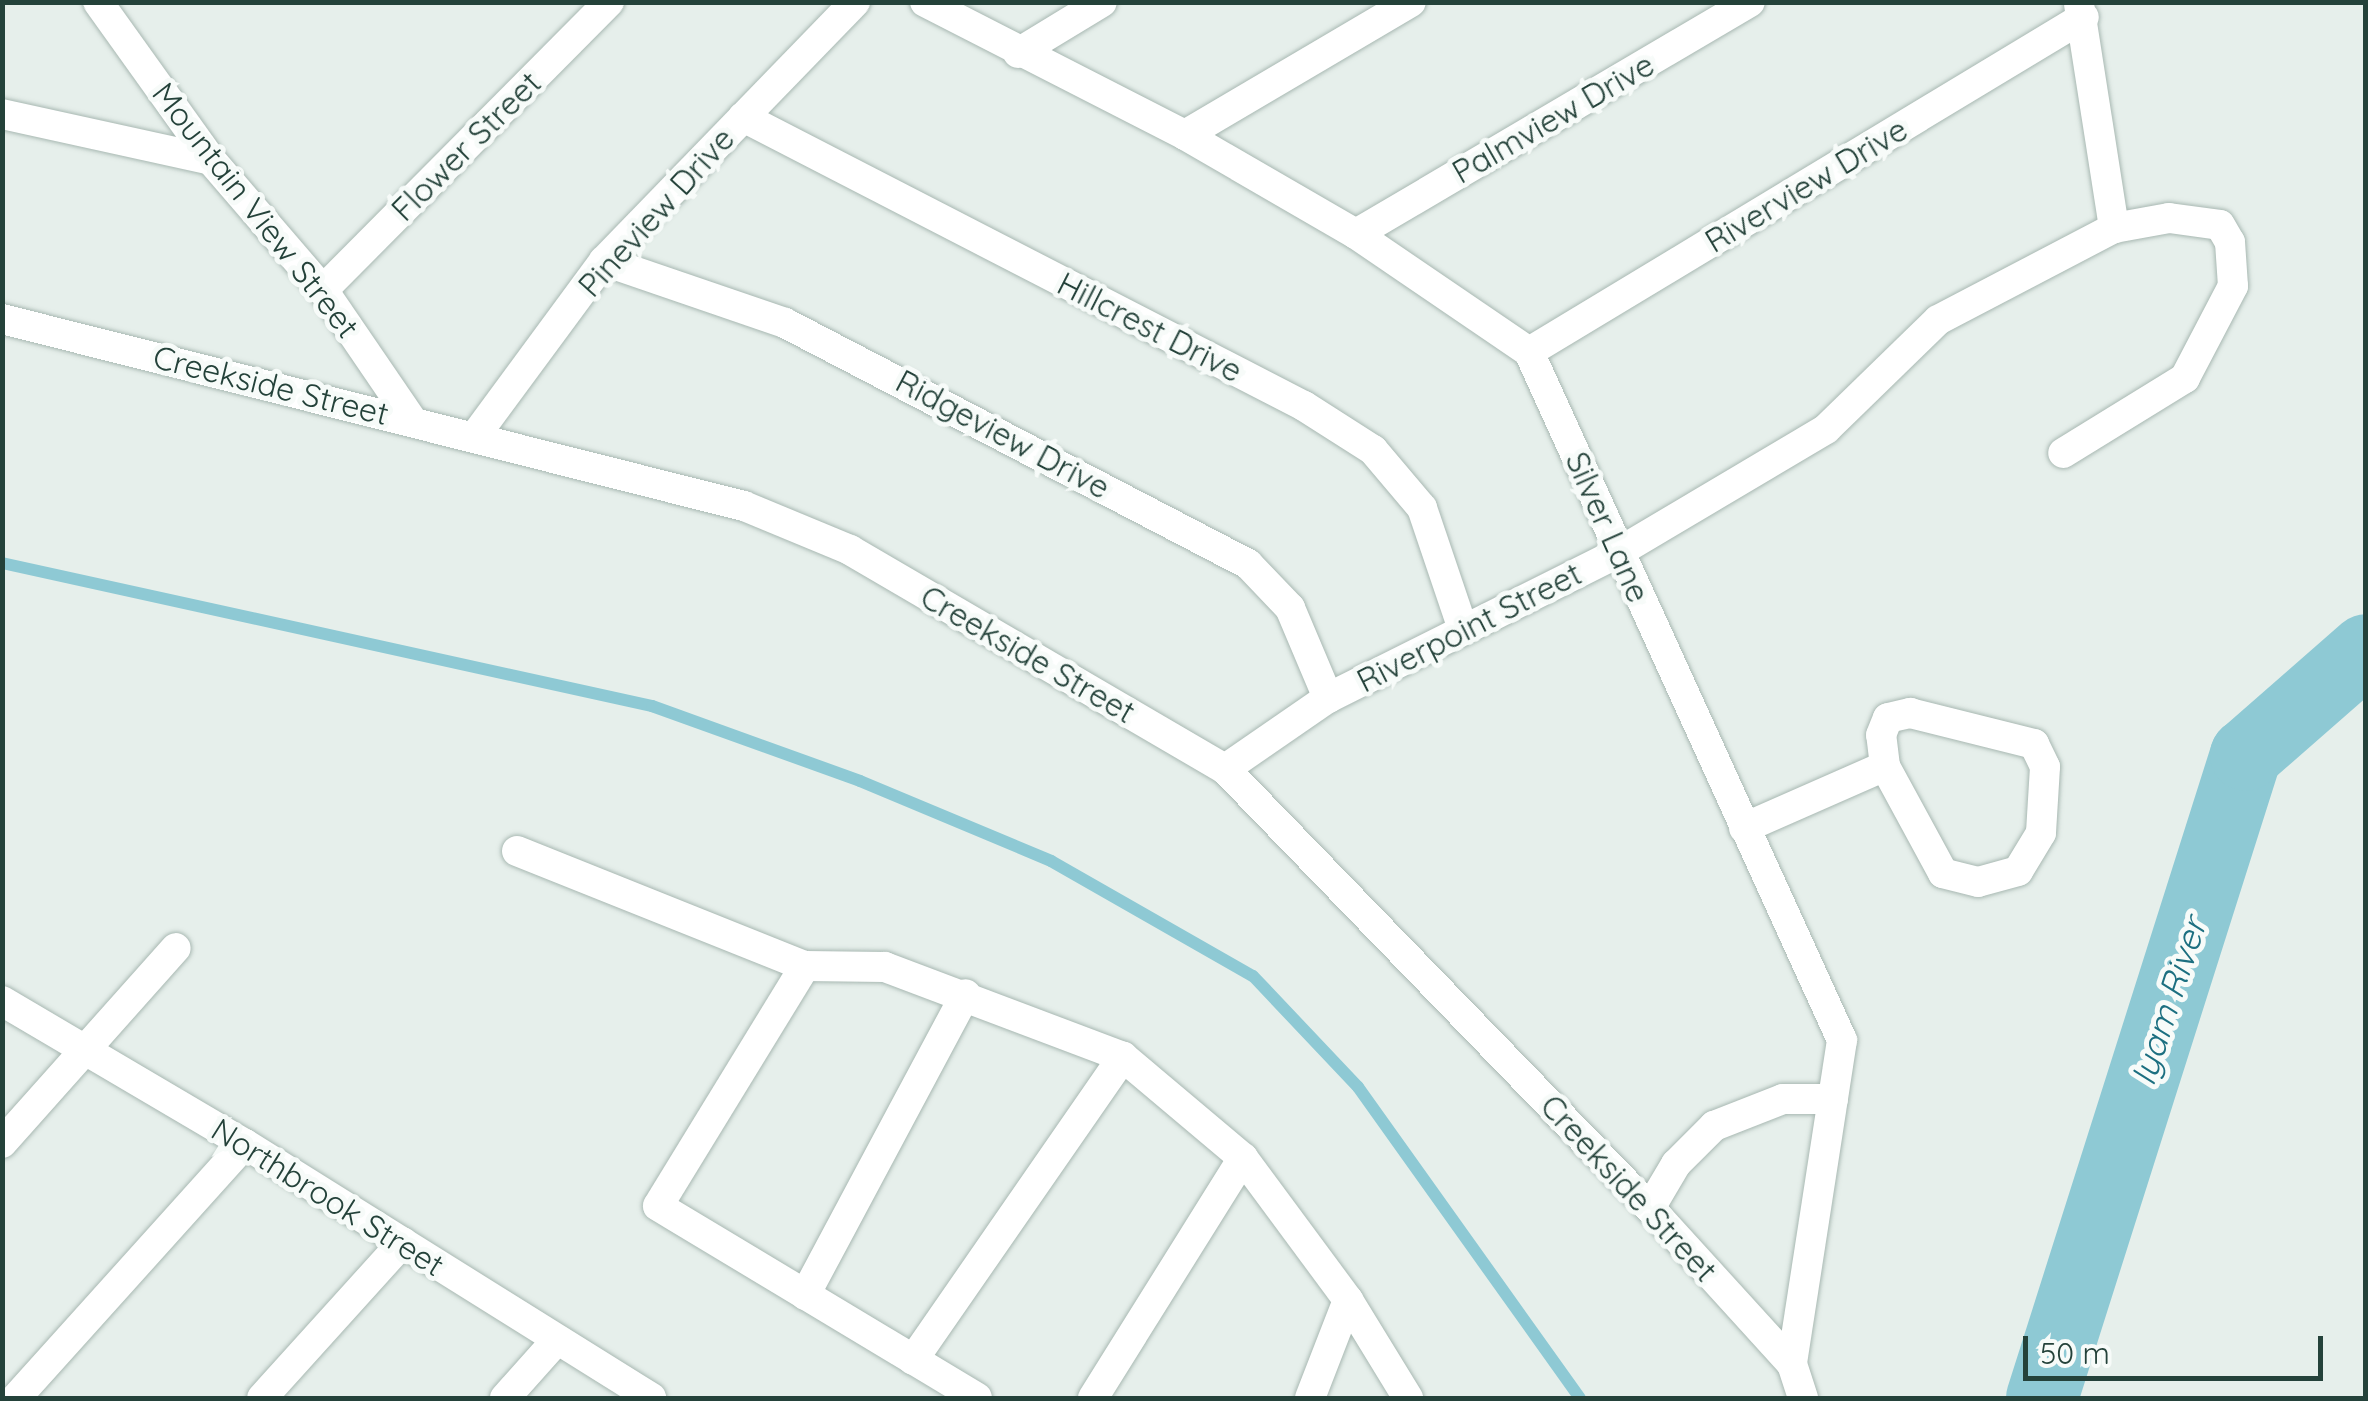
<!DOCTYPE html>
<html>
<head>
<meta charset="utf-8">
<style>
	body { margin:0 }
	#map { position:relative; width:2368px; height:1401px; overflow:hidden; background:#e6efeb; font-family:Quicksand,sans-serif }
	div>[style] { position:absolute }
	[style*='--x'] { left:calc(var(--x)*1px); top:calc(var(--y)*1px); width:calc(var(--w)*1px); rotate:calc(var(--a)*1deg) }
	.stream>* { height:12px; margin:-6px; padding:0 6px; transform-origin:6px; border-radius:6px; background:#8ec9d4 }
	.river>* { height:72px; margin:-36px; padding:0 36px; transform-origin:36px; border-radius:36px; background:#8ec9d4 }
	.roads { filter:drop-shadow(0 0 2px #a8b8b2) drop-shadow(0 0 2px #a8b8b2) }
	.street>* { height:30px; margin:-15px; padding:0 15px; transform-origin:15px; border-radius:15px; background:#fff }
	span { translate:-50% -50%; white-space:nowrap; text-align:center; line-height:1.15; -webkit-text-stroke:10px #f7fbf9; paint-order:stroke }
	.street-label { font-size:32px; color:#24423a }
	.water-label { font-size:35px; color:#1c6f80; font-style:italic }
	.frame { position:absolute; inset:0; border:5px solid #24423a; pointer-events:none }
	.scale { position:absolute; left:2023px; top:1336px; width:300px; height:45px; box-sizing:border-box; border:5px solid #24423a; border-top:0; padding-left:12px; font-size:30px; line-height:35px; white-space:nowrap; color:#24423a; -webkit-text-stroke:8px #f7fbf9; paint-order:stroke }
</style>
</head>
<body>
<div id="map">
	<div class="stream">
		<i style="--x:2;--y:563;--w:666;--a:12.41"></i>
		<i style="--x:652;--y:706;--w:221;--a:19.8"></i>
		<i style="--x:860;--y:781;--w:207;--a:22.7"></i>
		<i style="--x:1051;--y:861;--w:232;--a:29.7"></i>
		<i style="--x:1253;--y:976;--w:153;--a:46.6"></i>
		<i style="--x:1358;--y:1087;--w:382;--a:54.5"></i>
	</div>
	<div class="river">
		<i style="--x:2042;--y:1398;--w:675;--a:-72.4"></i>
		<i style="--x:2246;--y:755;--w:159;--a:-41.2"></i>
	</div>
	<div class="roads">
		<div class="street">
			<i style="--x:98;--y:2;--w:194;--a:54.4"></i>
			<i style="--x:211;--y:160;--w:172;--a:49.3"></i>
			<i style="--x:323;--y:290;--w:156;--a:55.7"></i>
			<i style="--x:925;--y:2;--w:292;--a:27.1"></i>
			<i style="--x:1185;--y:135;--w:198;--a:30.1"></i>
			<i style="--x:1356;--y:234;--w:209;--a:34.3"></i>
			<i style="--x:1529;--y:352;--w:756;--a:65.54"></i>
			<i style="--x:1842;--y:1040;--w:328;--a:98.8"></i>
			<i style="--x:2079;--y:4;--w:227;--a:81.1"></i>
			<i style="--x:1018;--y:53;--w:98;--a:-31.3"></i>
			<i style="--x:2;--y:114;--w:214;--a:12.4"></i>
			<i style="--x:743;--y:117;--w:631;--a:27.26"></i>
			<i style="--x:1304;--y:406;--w:82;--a:32.5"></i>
			<i style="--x:1373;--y:450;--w:76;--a:49.8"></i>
			<i style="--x:1422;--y:508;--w:128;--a:71.3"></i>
			<i style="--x:1185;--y:135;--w:262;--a:-30.5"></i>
			<i style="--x:1356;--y:234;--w:457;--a:-30.5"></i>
			<i style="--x:604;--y:261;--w:191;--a:18.9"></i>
			<i style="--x:785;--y:323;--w:522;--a:27.5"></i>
			<i style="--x:1248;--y:564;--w:61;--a:46.3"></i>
			<i style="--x:1290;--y:608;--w:98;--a:67.1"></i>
			<i style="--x:323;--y:290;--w:406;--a:-45.2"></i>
			<i style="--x:2;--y:319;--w:765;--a:14.15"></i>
			<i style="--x:744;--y:506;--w:115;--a:22.5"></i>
			<i style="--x:850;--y:550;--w:434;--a:30.3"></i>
			<i style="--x:1225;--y:769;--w:611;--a:45.93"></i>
			<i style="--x:1650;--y:1208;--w:211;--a:47.7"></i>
			<i style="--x:1792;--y:1364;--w:36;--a:72"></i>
			<i style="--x:1529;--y:352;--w:648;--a:-31.12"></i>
			<i style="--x:475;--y:436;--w:217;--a:-53.6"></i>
			<i style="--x:604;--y:261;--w:361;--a:-45.9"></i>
			<i style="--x:1910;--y:713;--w:128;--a:14"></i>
			<i style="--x:2034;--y:744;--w:25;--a:64"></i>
			<i style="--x:2045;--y:767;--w:66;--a:93.5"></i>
			<i style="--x:2041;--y:833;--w:44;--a:121.2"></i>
			<i style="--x:2018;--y:871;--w:41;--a:164.6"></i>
			<i style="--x:1978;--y:882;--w:36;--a:-166"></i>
			<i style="--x:1943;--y:873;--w:122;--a:-118.5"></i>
			<i style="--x:1885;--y:766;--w:31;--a:-97"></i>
			<i style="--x:1881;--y:735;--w:18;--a:-68"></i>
			<i style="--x:1888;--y:718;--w:23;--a:-13"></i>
			<i style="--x:1225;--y:769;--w:125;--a:-34.6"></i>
			<i style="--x:1328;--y:698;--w:326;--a:-26.6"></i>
			<i style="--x:1619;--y:552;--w:241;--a:-30.7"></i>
			<i style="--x:1826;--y:429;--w:156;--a:-44.2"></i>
			<i style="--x:1938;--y:320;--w:199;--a:-27.6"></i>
			<i style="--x:2114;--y:228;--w:56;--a:-10.3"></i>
			<i style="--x:2169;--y:218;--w:51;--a:7.8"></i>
			<i style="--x:2220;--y:225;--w:20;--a:60"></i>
			<i style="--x:2230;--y:242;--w:44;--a:86.1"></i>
			<i style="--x:2233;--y:286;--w:104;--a:117.6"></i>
			<i style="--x:2185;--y:378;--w:143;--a:148.4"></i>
			<i style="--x:1744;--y:828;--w:154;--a:-23.7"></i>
			<i style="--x:517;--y:851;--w:310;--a:21.8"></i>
			<i style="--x:805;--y:966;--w:80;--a:0.7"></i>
			<i style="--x:885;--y:967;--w:254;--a:20.7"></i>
			<i style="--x:1123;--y:1057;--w:157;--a:40.1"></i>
			<i style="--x:1243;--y:1158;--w:177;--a:53.5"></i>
			<i style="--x:1348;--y:1300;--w:115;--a:58.5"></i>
			<i style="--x:805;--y:966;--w:281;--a:121.5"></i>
			<i style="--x:658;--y:1206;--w:372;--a:31"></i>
			<i style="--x:2;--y:1001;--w:282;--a:30.5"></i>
			<i style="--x:245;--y:1144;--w:479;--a:32"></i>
			<i style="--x:2;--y:1143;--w:261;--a:-48.3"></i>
			<i style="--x:1650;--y:1208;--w:51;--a:-59.4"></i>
			<i style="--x:1676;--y:1164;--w:54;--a:-45"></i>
			<i style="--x:1714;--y:1126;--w:74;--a:-21.4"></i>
			<i style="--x:1783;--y:1099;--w:50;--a:0"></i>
			<i style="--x:805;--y:1295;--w:341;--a:-61.9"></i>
			<i style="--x:913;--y:1360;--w:369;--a:-55.3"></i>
			<i style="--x:16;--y:1398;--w:342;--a:-48"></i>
			<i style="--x:262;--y:1398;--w:210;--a:-47.9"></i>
			<i style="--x:505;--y:1398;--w:76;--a:-48.2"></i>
			<i style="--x:1093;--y:1398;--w:283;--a:-58"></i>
			<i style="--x:1310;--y:1398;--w:105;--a:-68.8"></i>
		</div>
	</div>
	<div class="street-label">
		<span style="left:1553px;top:118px;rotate:-30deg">Palmview Drive</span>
		<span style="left:466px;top:146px;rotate:-45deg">Flower Street</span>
		<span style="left:1806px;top:185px;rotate:-31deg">Riverview Drive</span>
		<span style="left:256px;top:210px;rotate:52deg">Mountain View Street</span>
		<span style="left:656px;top:212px;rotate:-48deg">Pineview Drive</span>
		<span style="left:1150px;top:327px;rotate:27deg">Hillcrest Drive</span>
		<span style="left:271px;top:385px;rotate:14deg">Creekside Street</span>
		<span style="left:1003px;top:434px;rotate:28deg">Ridgeview Drive</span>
		<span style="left:1608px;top:527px;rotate:66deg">Silver Lane</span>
		<span style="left:1469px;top:627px;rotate:-27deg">Riverpoint Street</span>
		<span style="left:1028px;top:654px;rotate:30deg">Creekside Street</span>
		<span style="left:1629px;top:1188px;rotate:47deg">Creekside Street</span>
		<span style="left:328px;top:1197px;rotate:32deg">Northbrook Street</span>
	</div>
	<div class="water-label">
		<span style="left:2168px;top:1001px;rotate:-72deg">Iyam River</span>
	</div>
	<div class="frame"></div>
	<div class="scale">50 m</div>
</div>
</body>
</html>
